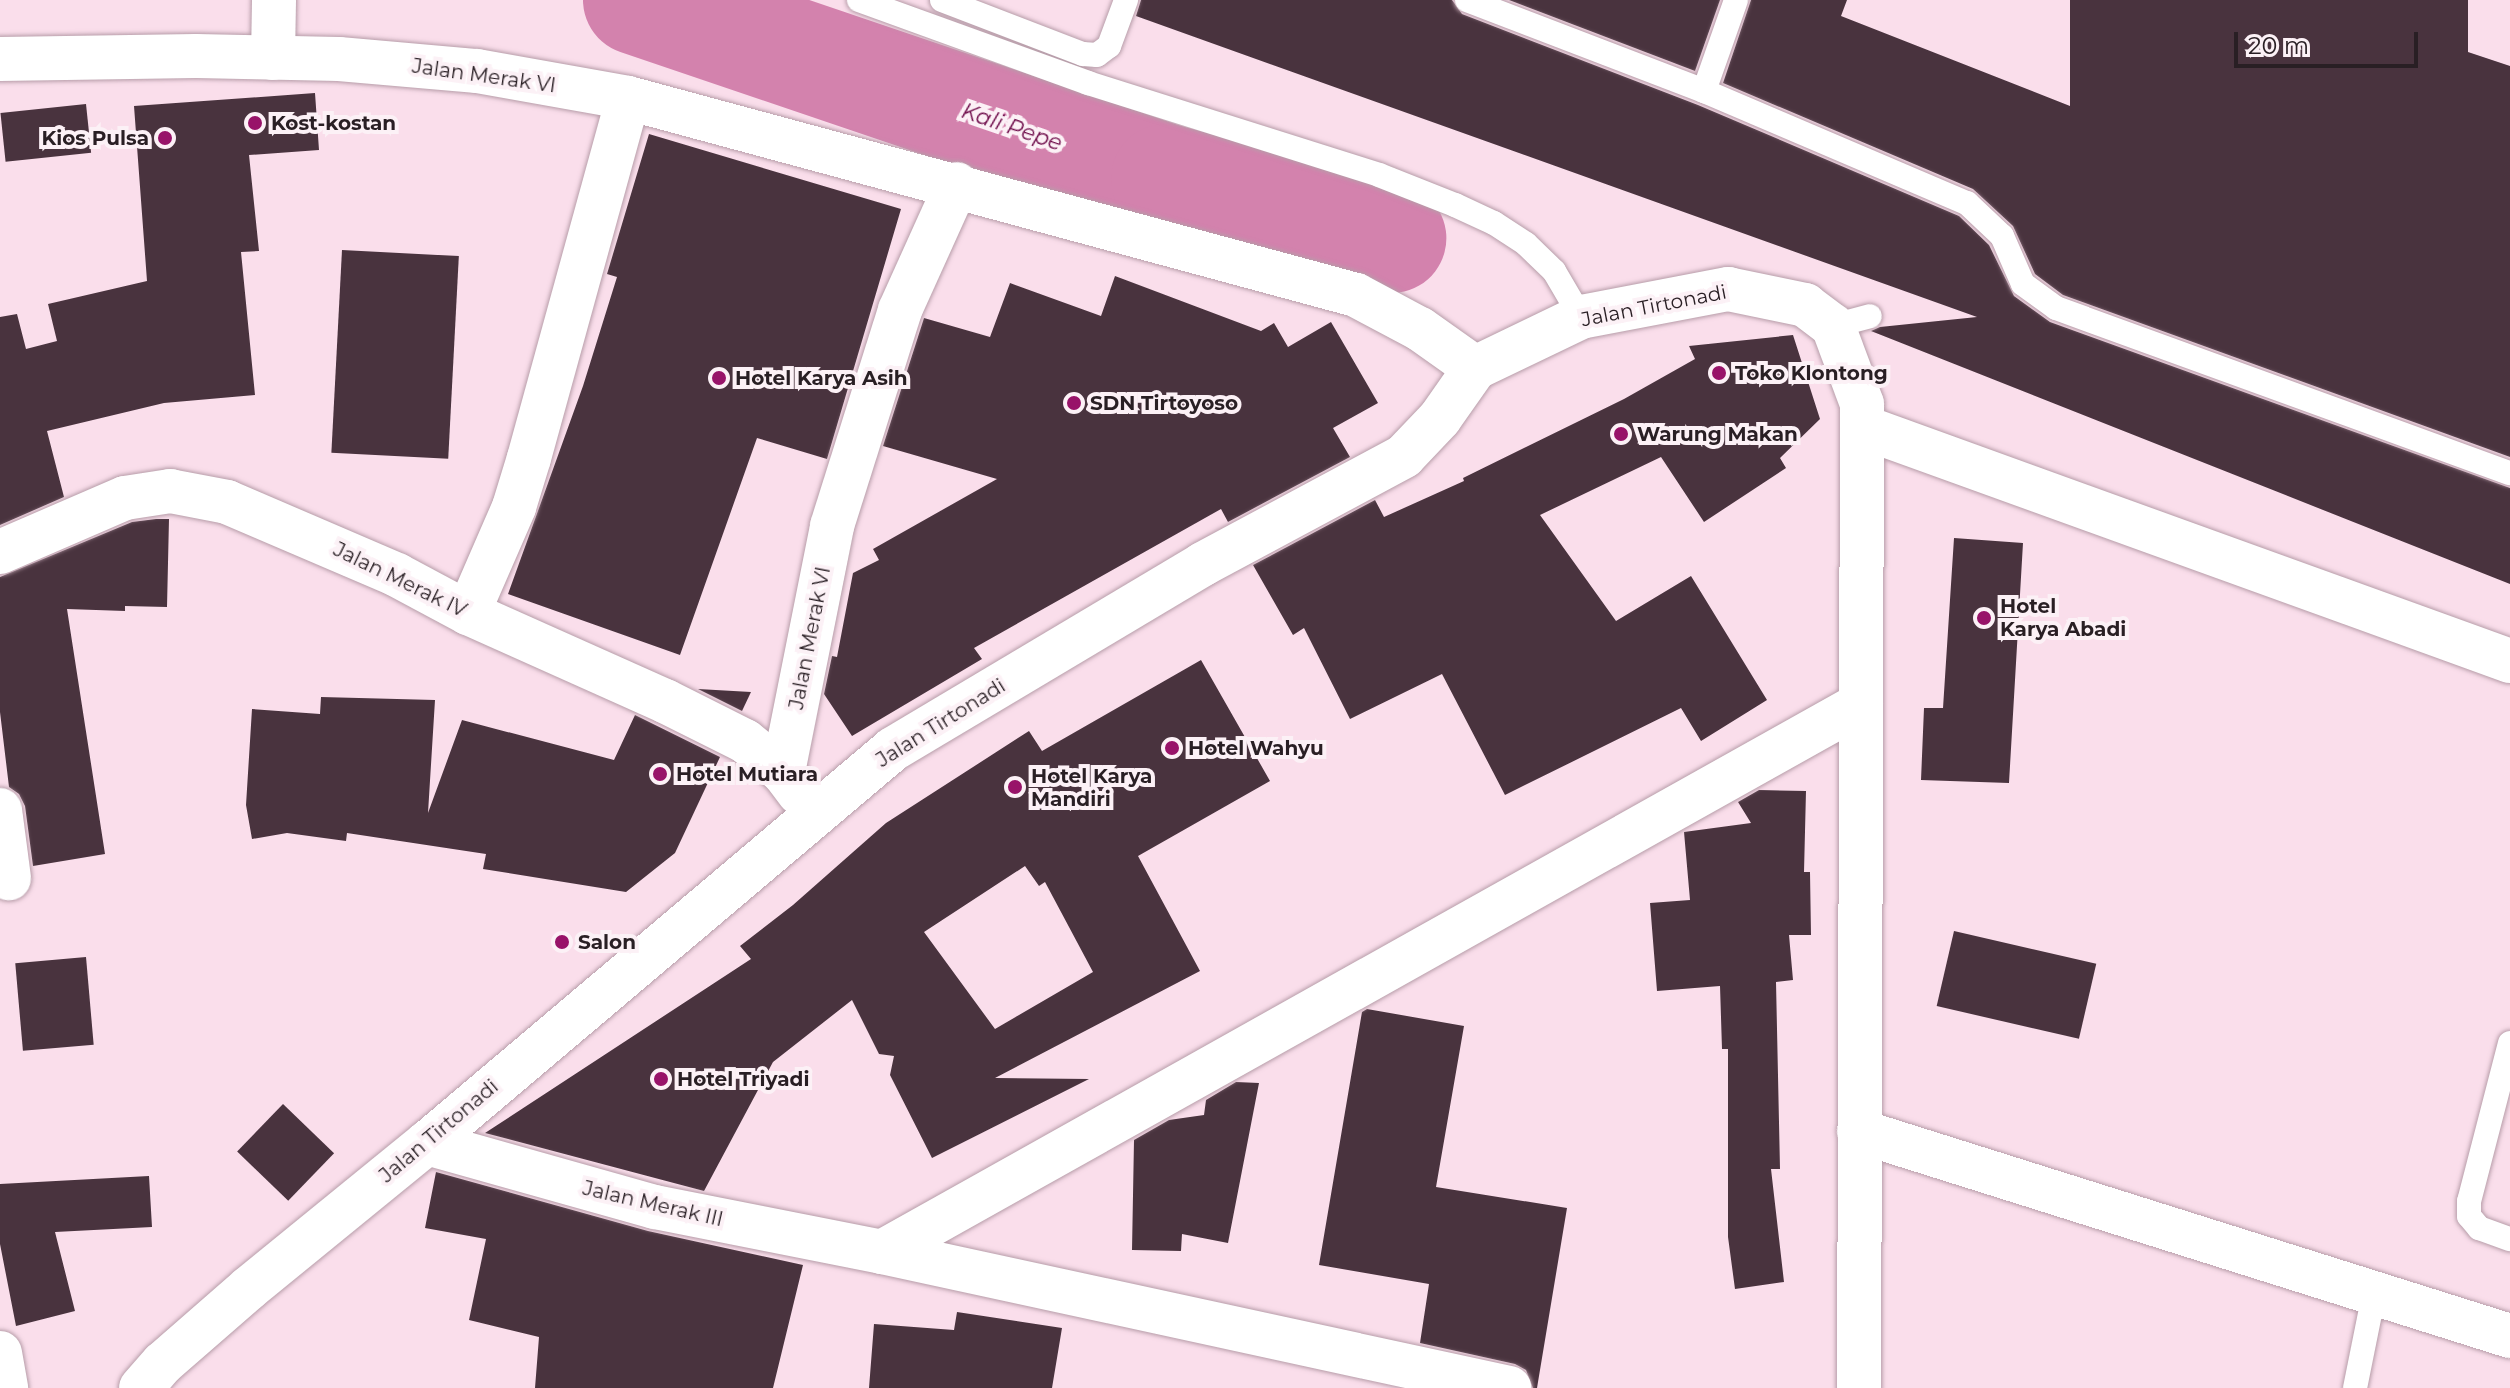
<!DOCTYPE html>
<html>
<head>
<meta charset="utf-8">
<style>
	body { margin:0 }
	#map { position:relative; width:2510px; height:1388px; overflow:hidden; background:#fadeeb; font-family:Montserrat,sans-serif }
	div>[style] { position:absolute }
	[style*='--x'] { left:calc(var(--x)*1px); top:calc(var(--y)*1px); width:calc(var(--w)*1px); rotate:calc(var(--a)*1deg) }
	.river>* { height:110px; margin:-55px; padding:0 55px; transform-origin:55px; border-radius:55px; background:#d382ad }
	.building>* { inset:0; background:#49333e; transform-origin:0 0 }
	.roads { filter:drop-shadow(0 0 2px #b79da9) drop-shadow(0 0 2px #b79da9) }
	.lane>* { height:24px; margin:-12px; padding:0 12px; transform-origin:12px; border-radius:12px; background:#fff }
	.street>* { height:44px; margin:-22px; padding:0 22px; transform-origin:22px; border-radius:22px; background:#fff }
	.dots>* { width:22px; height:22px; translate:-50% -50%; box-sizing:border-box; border:4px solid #fcf1f6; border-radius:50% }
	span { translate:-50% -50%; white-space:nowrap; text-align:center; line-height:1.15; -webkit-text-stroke:8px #fcf1f6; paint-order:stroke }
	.street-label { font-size:20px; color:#291f24 }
	.poi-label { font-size:20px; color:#291f24; font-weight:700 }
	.left { translate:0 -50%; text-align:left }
	.right { translate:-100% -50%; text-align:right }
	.water-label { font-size:22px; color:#6f0d4b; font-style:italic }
	.scale { position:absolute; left:2234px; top:32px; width:184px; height:36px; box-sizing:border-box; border:4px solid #291f24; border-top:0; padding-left:10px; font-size:24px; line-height:28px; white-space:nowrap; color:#291f24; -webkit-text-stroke:6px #fcf1f6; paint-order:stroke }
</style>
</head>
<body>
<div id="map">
	<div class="river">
		<i style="--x:638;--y:0;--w:558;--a:18.73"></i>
		<i style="--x:1166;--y:179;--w:233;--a:14.7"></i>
	</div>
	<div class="building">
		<i style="clip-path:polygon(1141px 0,1452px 0,1462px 14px,1698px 105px,1959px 216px,1989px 245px,2014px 296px,2050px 322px,2510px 488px,2510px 584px,1871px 331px,1880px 327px,1977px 317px,1136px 16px)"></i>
		<i style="clip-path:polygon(1509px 0,1720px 0,1695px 71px)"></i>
		<i style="clip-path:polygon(1751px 0,1847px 0,1841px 16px,2070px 106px,2070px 0,2468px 0,2468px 52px,2510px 66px,2510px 457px,2063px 295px,2035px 274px,2013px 226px,1973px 189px,1723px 83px)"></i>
		<i style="clip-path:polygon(315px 93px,319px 150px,249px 155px,259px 251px,241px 252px,255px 395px,164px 403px,47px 431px,64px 497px,0 525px,0 317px,17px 314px,26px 349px,57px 341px,48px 304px,147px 281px,134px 106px)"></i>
		<i style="left:86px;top:104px;width:49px;height:86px;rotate:84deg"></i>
		<i style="clip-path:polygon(649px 134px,901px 209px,827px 459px,757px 438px,680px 655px,508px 594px,583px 386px,617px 277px,607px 274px)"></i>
		<i style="left:342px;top:250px;width:117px;height:203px;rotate:3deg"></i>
		<i style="clip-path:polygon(1115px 276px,1261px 331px,1274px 323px,1288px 347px,1331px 322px,1378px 403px,1333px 428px,1350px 457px,1228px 522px,1221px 509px,974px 648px,982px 659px,852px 736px,824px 694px,832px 656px,837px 657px,853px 573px,879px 560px,873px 549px,997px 479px,883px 446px,924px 318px,990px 337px,1010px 283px,1101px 316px)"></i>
		<i style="clip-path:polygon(1793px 335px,1820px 419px,1780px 458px,1786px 468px,1704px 522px,1661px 457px,1540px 515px,1616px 621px,1691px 576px,1767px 700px,1701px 741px,1681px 708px,1505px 795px,1442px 674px,1350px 719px,1304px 628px,1293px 635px,1253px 565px,1375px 500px,1384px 517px,1464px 481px,1463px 478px,1624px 399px,1695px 359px,1689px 346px)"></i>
		<i style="clip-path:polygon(156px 519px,169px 519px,167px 607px,125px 606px,125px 611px,67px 609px,105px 854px,33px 866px,25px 806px,19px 794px,9px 787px,0 712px,0 577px,132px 522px)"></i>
		<i style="clip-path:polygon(1954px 538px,2023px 543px,2009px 783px,1921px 780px,1924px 708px,1943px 708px)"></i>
		<i style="clip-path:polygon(evenodd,1201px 660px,1270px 781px,1138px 856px,1200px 971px,995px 1078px,1089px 1079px,932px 1158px,890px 1075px,894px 1056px,879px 1054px,852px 1000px,773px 1062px,704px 1191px,485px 1133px,751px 959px,740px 946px,793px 905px,886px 823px,1029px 731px,1042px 751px,1201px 660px,1025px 866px,1039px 886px,1045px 882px,1093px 972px,995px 1029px,924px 932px,1025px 866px)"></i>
		<i style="clip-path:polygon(698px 689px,751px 692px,742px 711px)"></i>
		<i style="clip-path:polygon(321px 697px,435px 700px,428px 813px,462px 720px,614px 760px,635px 715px,720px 757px,675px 853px,626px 892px,483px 869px,486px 854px,347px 833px,346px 841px,287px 833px,252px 839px,246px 805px,252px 709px,320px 714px)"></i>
		<i style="clip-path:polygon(1759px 790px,1806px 791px,1804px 872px,1810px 872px,1811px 935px,1789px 935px,1793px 980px,1776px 982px,1780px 1169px,1771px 1169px,1784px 1282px,1735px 1289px,1728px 1237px,1728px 1049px,1722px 1049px,1720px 986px,1657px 991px,1650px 903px,1690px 900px,1684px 832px,1751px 823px,1738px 802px)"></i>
		<i style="left:1954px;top:931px;width:146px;height:77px;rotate:13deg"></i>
		<i style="left:86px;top:957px;width:88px;height:71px;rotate:85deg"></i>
		<i style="clip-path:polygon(1367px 1009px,1464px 1026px,1436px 1187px,1567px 1208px,1537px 1388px,1533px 1388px,1526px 1370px,1515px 1364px,1420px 1343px,1429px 1284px,1319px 1265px,1362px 1012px)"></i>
		<i style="clip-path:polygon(1236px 1082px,1259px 1083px,1228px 1243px,1182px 1234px,1181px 1251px,1132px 1250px,1134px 1140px,1169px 1120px,1204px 1115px,1206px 1100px)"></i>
		<i style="left:283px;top:1104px;width:71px;height:66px;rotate:44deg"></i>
		<i style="clip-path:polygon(436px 1172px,648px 1231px,803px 1265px,773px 1388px,535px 1388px,539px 1337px,469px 1320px,486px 1239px,425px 1228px)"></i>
		<i style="clip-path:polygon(149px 1176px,152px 1227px,55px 1232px,75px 1311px,16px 1326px,0 1244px,0 1184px)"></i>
		<i style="clip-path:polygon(957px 1312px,1062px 1328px,1052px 1388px,869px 1388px,874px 1324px,954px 1330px)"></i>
	</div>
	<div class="roads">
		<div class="lane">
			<i style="--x:859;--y:0;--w:244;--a:19.9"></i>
			<i style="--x:1088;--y:83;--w:305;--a:17.5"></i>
			<i style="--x:1379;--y:175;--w:82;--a:21.5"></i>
			<i style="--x:1455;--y:205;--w:43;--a:24.8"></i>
			<i style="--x:1494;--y:223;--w:38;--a:33"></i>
			<i style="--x:1526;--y:244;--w:39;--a:44"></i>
			<i style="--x:1554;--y:271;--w:53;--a:59.6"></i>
			<i style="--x:942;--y:0;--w:151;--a:21"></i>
			<i style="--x:1083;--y:54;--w:14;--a:4"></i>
			<i style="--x:1097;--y:55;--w:15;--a:-37"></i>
			<i style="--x:1109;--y:46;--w:49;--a:-69.7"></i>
			<i style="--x:1467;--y:0;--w:254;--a:21"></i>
			<i style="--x:1704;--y:91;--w:286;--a:23.1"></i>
			<i style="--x:1967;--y:203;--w:48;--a:43.3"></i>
			<i style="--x:2002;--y:236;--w:52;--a:66.4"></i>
			<i style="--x:2023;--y:284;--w:41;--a:36"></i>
			<i style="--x:2056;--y:308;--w:483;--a:20"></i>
			<i style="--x:1704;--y:91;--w:96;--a:-70.6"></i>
			<i style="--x:1833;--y:326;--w:38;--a:-15"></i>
			<i style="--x:2510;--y:1043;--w:163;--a:104.5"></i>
			<i style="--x:2469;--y:1201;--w:15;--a:90"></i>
			<i style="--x:2469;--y:1216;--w:16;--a:50"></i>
			<i style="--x:2479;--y:1228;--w:33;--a:20"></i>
			<i style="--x:2355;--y:1388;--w:96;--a:-78.6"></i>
		</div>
		<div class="street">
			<i style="--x:273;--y:58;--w:58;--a:-89"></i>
			<i style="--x:0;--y:59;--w:196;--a:-0.9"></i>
			<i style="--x:196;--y:56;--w:143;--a:1.2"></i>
			<i style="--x:339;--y:59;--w:139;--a:5"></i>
			<i style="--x:477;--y:71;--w:153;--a:10.1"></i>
			<i style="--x:628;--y:98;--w:754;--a:15.14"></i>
			<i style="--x:1356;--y:295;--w:72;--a:28"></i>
			<i style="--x:1420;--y:329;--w:67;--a:35.3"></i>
			<i style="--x:1863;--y:427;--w:688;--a:19.88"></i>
			<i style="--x:0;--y:552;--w:136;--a:-23.4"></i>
			<i style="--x:125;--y:498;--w:46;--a:-8.8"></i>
			<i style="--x:170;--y:491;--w:58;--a:10.9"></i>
			<i style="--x:227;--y:502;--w:185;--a:23.2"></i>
			<i style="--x:397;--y:575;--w:81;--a:28.2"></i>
			<i style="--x:468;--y:613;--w:216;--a:24.1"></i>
			<i style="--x:665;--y:701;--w:89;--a:26.6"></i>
			<i style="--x:745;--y:741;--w:49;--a:39.2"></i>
			<i style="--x:468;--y:613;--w:116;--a:-66.5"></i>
			<i style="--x:514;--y:507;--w:51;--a:-73"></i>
			<i style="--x:529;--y:458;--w:373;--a:-74.6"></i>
			<i style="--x:799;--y:793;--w:26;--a:-127"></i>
			<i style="--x:783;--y:772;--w:251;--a:-78.7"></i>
			<i style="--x:832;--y:526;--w:226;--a:-72.5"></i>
			<i style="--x:900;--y:310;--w:138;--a:-65.7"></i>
			<i style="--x:0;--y:810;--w:69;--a:82.5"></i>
			<i style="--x:1859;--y:1131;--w:683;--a:17.48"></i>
			<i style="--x:427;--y:1143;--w:237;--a:15.7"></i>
			<i style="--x:655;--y:1207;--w:231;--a:11.2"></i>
			<i style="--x:882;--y:1252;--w:642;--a:12.24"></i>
			<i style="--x:882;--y:1252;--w:1122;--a:-29.24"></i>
			<i style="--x:0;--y:1353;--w:36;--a:80"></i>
			<i style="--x:141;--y:1388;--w:33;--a:-49"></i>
			<i style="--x:163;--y:1363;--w:114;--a:-41.1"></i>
			<i style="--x:249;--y:1288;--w:230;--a:-39.2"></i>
			<i style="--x:427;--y:1143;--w:610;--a:-40.21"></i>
			<i style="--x:893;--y:749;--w:361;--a:-30.8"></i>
			<i style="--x:1203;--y:564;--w:228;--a:-28.2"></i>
			<i style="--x:1404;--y:456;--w:52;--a:-46.5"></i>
			<i style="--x:1440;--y:418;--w:61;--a:-55"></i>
			<i style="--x:1475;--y:368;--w:118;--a:-25.7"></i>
			<i style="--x:1581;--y:317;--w:150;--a:-10.8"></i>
			<i style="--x:1728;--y:289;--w:79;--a:11.7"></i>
			<i style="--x:1805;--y:305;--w:35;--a:37"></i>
			<i style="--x:1833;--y:326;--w:83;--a:69.6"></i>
			<i style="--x:1862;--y:404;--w:984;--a:90.17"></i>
		</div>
	</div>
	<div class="dots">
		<i style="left:255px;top:123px;background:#981369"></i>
		<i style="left:165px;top:138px;background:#981369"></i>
		<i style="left:1719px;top:373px;background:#981369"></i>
		<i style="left:719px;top:378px;background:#981369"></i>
		<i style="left:1074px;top:403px;background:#981369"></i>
		<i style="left:1621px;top:434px;background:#981369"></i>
		<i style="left:1984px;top:618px;background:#981369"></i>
		<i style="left:1172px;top:748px;background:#981369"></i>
		<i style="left:660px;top:774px;background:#981369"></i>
		<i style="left:1015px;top:787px;background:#981369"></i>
		<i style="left:562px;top:942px;background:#981369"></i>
		<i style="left:661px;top:1079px;background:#981369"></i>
	</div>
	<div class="street-label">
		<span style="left:484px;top:76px;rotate:8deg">Jalan Merak VI</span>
		<span style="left:1654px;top:306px;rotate:-11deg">Jalan Tirtonadi</span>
		<span style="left:400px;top:580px;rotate:26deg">Jalan Merak IV</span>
		<span style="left:810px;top:638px;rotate:-79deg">Jalan Merak VI</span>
		<span style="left:941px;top:723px;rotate:-32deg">Jalan Tirtonadi</span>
		<span style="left:439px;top:1131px;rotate:-40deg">Jalan Tirtonadi</span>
		<span style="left:653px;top:1204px;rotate:13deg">Jalan Merak III</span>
	</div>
	<div class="poi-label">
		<span class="left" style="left:271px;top:123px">Kost-kostan</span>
		<span class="right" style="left:149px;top:138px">Kios Pulsa</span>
		<span class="left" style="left:1735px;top:373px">Toko Klontong</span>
		<span class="left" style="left:735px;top:378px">Hotel Karya Asih</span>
		<span class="left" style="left:1090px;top:403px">SDN Tirtoyoso</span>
		<span class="left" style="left:1637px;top:434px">Warung Makan</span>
		<span class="left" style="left:2000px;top:618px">Hotel<br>Karya Abadi</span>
		<span class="left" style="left:1188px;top:748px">Hotel Wahyu</span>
		<span class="left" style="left:676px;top:774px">Hotel Mutiara</span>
		<span class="left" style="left:1031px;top:788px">Hotel Karya<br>Mandiri</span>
		<span class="left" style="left:578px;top:942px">Salon</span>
		<span class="left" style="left:677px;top:1079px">Hotel Triyadi</span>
	</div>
	<div class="water-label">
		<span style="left:1012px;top:127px;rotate:19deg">Kali Pepe</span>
	</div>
	<div class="scale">20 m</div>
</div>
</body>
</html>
